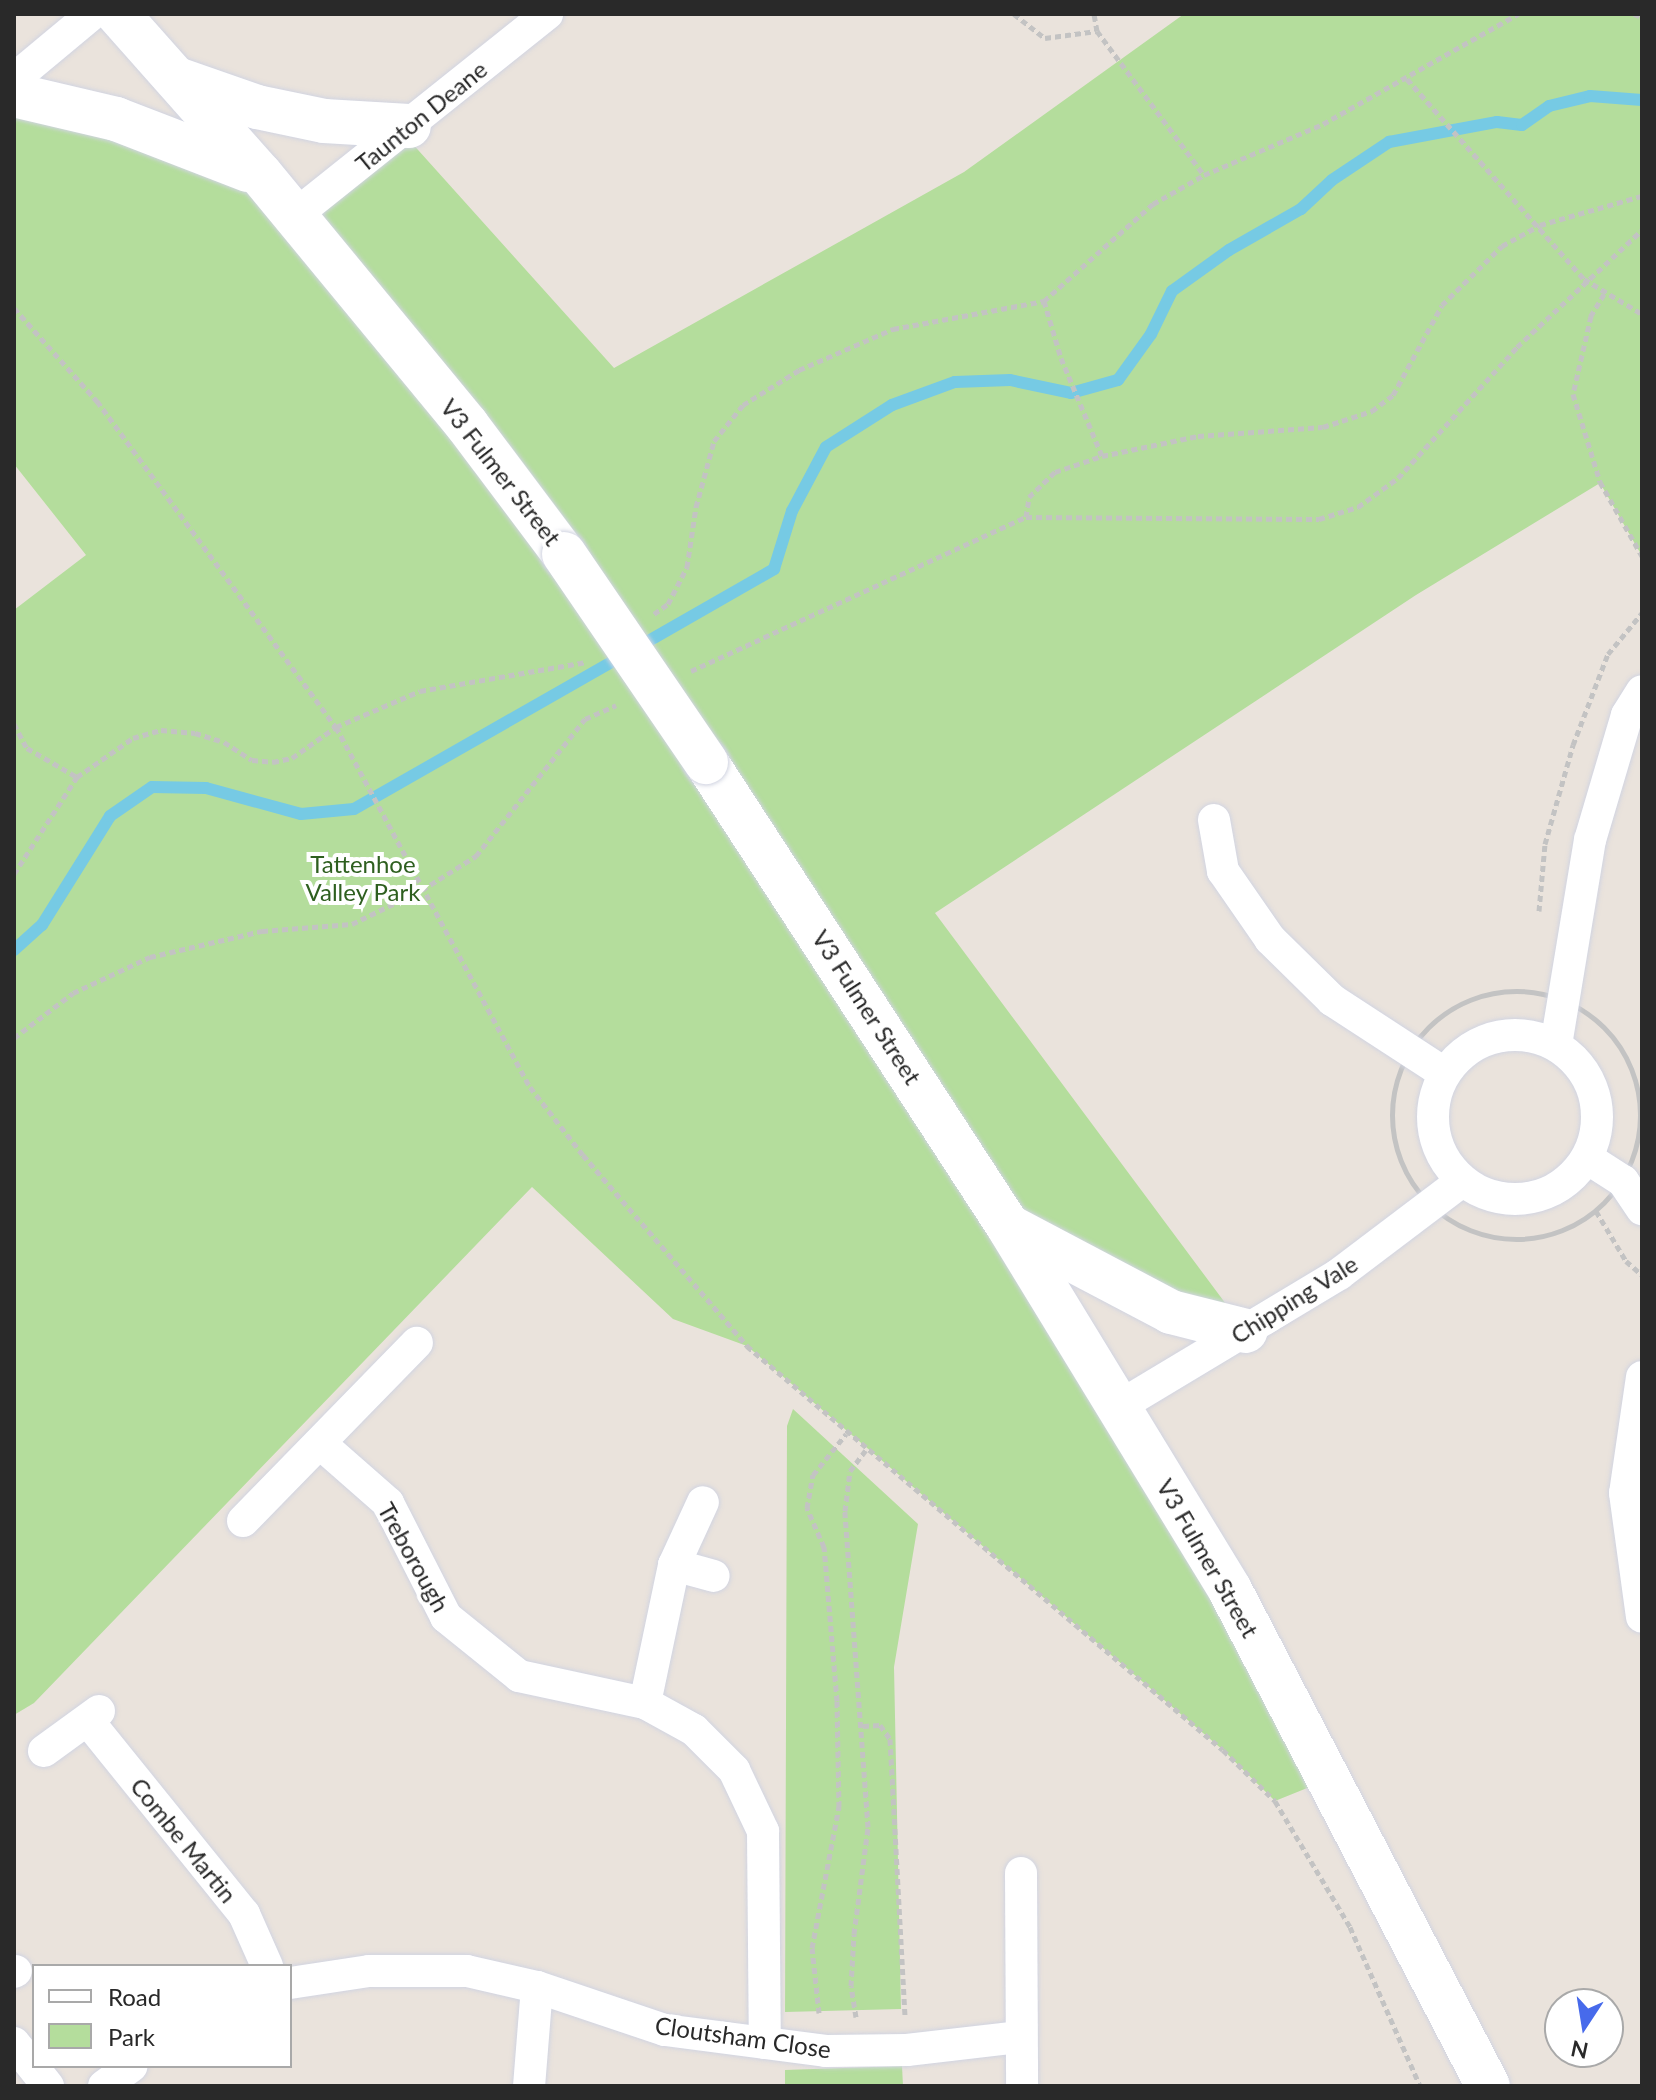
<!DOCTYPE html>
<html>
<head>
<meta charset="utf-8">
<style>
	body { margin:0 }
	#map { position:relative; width:1656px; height:2100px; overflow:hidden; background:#eae3dc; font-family:Lato,sans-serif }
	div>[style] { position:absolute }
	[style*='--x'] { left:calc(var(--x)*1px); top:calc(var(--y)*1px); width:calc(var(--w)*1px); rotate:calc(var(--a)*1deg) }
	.green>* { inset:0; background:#b4dd9c }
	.stream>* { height:12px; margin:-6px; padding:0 6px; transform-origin:6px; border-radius:6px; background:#76cae4 }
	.path>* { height:5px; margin-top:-2.5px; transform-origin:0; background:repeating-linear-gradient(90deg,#c3c3c3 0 6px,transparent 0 10px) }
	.path>.ring { margin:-2.5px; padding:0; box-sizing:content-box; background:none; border:5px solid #c3c3c3; border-radius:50% }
	.roads { filter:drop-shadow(0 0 2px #d1d4e1) drop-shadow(0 0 2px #d1d4e1) }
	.street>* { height:32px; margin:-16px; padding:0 16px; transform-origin:16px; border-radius:16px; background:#fff }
	.street>.ring { margin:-16px; padding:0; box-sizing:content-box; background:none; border:32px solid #fff; border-radius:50% }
	.secondary>* { height:44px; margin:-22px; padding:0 22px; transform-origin:22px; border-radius:22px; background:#fff }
	.bridges { filter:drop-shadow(0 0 2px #d1d4e1) drop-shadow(0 0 2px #d1d4e1) }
	.secondary-bridge>* { height:44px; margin:-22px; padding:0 22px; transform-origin:22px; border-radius:22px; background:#fff }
	span { translate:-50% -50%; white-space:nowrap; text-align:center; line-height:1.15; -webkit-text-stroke:8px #fff; paint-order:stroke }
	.street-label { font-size:24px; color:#292929 }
	.park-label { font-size:24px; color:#2e5f1f }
	.frame { position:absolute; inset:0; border:16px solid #292929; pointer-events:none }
	.legend { position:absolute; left:32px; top:1964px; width:260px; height:104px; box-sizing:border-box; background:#fff; border:2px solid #a9a9a9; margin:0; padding:10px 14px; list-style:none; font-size:24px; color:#292929 }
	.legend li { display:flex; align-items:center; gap:16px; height:40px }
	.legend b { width:40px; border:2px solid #a9a9a9 }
	.north { position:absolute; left:1544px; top:1988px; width:80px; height:80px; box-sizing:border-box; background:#fff; border:2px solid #a9a9a9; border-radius:50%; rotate:192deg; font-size:22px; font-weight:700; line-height:32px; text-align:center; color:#292929 }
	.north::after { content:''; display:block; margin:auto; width:28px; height:36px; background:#476aeb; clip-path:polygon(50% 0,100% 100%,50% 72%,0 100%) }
</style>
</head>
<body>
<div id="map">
	<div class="green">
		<i style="clip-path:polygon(1184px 14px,1642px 14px,1642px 556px,1600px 483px,1416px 595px,935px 913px,1246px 1331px,1010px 1227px,1332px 1778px,1275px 1801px,1223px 1750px,747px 1346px,673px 1319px,532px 1187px,34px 1703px,14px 1715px,14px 610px,86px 555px,14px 464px,14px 95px,116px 119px,294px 216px,410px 141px,614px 368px,964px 172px)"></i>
		<i style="clip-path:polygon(793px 1409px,918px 1524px,894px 1667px,901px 2009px,785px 2012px,787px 1426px)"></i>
		<i style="clip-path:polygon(902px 2066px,903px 2086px,785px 2086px,785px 2070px)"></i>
	</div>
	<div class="stream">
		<i style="--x:638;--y:647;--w:157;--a:-29.8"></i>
		<i style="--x:774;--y:569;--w:61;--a:-72.8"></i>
		<i style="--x:792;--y:511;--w:72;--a:-62"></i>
		<i style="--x:826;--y:447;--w:78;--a:-32.5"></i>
		<i style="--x:892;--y:405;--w:67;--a:-20.1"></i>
		<i style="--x:955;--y:382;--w:55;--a:-2.1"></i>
		<i style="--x:1010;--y:380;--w:62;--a:12"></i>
		<i style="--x:1071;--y:393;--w:49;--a:-15.5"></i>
		<i style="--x:1118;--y:380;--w:57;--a:-54.3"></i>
		<i style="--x:1151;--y:334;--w:48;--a:-64"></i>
		<i style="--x:1172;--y:291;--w:70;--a:-35.7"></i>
		<i style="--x:1229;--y:250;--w:83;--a:-29.7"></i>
		<i style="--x:1301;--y:209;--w:42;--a:-43.1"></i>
		<i style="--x:1332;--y:180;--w:69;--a:-33.7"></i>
		<i style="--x:1389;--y:142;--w:110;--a:-10.5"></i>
		<i style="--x:1497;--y:122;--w:25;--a:7"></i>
		<i style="--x:1522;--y:125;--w:33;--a:-35"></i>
		<i style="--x:1549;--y:106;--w:42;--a:-13.7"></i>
		<i style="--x:1590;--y:96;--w:52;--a:4.4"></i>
		<i style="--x:14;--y:950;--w:38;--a:-42"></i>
		<i style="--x:42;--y:925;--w:128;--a:-58"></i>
		<i style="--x:110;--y:816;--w:51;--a:-34.6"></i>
		<i style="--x:152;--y:787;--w:54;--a:1.1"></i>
		<i style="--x:206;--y:788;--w:98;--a:15.3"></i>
		<i style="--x:301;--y:814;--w:53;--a:-5.4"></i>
		<i style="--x:354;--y:809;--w:309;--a:-29.7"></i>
	</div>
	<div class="path">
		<i style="--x:1014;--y:14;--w:39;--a:38"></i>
		<i style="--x:1045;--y:38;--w:52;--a:-7.7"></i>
		<i style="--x:1097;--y:31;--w:17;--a:-100"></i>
		<i style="--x:1634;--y:14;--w:9;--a:21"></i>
		<i style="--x:1097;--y:31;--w:179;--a:53.4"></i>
		<i style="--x:1407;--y:79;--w:267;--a:48.5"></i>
		<i style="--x:1584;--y:279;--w:68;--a:31.1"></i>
		<i style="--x:1604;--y:294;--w:26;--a:121"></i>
		<i style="--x:1591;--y:316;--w:80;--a:103"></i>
		<i style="--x:1573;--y:394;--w:92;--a:72.9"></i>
		<i style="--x:1600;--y:482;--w:85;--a:60.4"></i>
		<i style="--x:1044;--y:301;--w:59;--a:73.4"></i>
		<i style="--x:1061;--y:358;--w:106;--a:67.3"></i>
		<i style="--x:14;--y:308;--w:125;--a:48.3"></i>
		<i style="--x:97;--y:401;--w:404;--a:53.8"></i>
		<i style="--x:336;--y:727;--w:409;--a:61.7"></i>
		<i style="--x:530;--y:1087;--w:86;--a:52.1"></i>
		<i style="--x:583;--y:1155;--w:252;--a:49.3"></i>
		<i style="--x:747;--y:1346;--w:624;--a:40.32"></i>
		<i style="--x:1223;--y:1750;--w:73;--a:44.4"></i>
		<i style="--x:1275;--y:1801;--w:147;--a:59.2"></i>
		<i style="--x:1350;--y:1927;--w:174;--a:66.2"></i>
		<i style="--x:1026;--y:517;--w:20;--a:-81"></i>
		<i style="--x:1029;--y:497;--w:36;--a:-44"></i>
		<i style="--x:1055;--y:472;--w:50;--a:-18.8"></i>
		<i style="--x:1102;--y:456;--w:98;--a:-11.8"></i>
		<i style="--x:1198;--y:436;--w:125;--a:-4.1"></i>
		<i style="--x:1323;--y:427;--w:52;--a:-18.1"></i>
		<i style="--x:1372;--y:411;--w:26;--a:-37"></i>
		<i style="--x:1393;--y:395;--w:102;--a:-61.4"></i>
		<i style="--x:1442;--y:305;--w:84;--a:-44.5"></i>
		<i style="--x:1502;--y:246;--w:43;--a:-28.9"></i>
		<i style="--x:1540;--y:225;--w:106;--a:-15.9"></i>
		<i style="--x:654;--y:614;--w:17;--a:-36"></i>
		<i style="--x:668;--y:604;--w:42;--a:-62.8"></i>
		<i style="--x:687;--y:567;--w:61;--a:-81.5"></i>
		<i style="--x:696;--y:507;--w:68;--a:-74.7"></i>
		<i style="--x:714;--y:441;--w:46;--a:-51.1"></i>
		<i style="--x:743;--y:405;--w:66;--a:-32"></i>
		<i style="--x:799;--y:370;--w:103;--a:-23.6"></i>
		<i style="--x:893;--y:329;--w:154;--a:-10.5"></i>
		<i style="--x:1044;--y:301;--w:146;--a:-41.7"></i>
		<i style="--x:1153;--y:204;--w:59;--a:-29.6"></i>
		<i style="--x:1204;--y:175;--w:129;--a:-23.2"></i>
		<i style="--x:1323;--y:124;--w:224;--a:-29.4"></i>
		<i style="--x:691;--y:671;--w:369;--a:-24.7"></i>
		<i style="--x:1026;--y:517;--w:293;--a:0.4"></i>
		<i style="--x:1319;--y:519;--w:41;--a:-17.1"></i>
		<i style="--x:1358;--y:507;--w:49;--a:-35.9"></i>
		<i style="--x:1398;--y:478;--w:177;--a:-47.7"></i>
		<i style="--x:1517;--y:347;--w:171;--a:-43.1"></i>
		<i style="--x:14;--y:724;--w:27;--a:62"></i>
		<i style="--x:27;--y:748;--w:58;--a:30.1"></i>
		<i style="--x:14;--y:874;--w:116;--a:-57"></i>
		<i style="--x:77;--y:777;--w:68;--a:-34.9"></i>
		<i style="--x:133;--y:738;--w:29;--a:-16"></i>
		<i style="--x:161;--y:730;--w:34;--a:5"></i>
		<i style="--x:195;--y:733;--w:30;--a:17"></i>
		<i style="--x:224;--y:742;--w:33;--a:33"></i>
		<i style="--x:252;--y:760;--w:21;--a:5"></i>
		<i style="--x:273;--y:762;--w:19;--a:-12"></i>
		<i style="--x:292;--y:758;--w:54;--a:-35.2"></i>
		<i style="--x:336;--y:727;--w:91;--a:-23.2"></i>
		<i style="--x:420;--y:691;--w:169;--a:-9.9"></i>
		<i style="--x:1539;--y:911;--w:67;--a:-84.9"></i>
		<i style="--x:1545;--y:844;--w:103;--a:-74.2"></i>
		<i style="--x:1573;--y:745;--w:97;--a:-69"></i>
		<i style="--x:1608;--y:654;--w:53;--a:-50.3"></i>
		<i class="ring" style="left:1392px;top:991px;width:243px;height:243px"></i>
		<i style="--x:14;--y:1038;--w:74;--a:-37.3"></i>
		<i style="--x:73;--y:993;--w:85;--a:-25.1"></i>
		<i style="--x:150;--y:957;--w:115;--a:-13.1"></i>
		<i style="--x:262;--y:931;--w:90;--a:-4.4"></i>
		<i style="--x:352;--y:924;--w:78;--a:-25.9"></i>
		<i style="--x:422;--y:890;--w:64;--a:-32.2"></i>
		<i style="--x:476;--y:856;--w:175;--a:-51.5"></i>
		<i style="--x:585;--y:719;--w:34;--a:-24"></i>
		<i style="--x:1596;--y:1211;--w:58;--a:59"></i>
		<i style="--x:1626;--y:1261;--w:21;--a:41"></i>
		<i style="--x:863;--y:1726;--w:17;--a:-3"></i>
		<i style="--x:880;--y:1725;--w:17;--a:54"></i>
		<i style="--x:890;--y:1739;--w:278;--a:86.9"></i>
		<i style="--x:819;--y:2013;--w:65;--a:-96.1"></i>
		<i style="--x:812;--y:1948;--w:144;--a:-79.2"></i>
		<i style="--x:839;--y:1807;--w:106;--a:-91.1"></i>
		<i style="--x:837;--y:1701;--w:155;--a:-94.8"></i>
		<i style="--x:824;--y:1547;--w:43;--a:-113.6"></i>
		<i style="--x:807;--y:1508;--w:34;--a:-80"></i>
		<i style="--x:813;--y:1475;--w:53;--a:-51.2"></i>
		<i style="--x:856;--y:2017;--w:31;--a:-99"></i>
		<i style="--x:851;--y:1986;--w:52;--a:-86.7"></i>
		<i style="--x:854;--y:1934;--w:108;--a:-82.5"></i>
		<i style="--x:868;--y:1827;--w:317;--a:-94.2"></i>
		<i style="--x:845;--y:1511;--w:40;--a:-82.9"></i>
		<i style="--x:850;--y:1471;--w:26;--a:-53"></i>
	</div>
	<div class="roads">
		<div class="street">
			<i style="--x:14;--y:79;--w:102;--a:-39.8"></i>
			<i style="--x:294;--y:216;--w:324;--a:-38.6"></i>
			<i style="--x:1214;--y:820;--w:52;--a:80"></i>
			<i style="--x:1223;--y:871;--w:83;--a:55.3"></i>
			<i style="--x:1270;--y:939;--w:87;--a:44.5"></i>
			<i style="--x:1332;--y:1000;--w:134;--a:33.1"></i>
			<i class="ring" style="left:1433px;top:1035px;width:132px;height:132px"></i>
			<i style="--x:1556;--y:1045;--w:208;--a:-80.6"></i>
			<i style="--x:1590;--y:840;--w:130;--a:-73.5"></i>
			<i style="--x:1627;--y:715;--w:28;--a:-58"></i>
			<i style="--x:1587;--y:1158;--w:43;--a:32.6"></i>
			<i style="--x:1623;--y:1181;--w:34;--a:56"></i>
			<i style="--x:1642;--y:1377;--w:117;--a:98.3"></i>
			<i style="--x:1625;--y:1493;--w:125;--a:82.2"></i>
			<i style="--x:1118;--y:1407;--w:258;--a:-31"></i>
			<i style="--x:1339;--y:1274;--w:154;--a:-37.1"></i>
			<i style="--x:322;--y:1445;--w:88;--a:41.3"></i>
			<i style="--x:388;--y:1503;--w:128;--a:63"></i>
			<i style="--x:446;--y:1617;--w:94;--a:38.9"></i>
			<i style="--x:519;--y:1676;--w:129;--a:12.1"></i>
			<i style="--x:645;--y:1703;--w:56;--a:28.9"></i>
			<i style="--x:694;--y:1730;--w:57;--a:45"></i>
			<i style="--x:734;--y:1770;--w:68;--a:64.6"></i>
			<i style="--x:763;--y:1831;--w:212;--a:89.5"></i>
			<i style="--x:243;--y:1521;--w:249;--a:-45.7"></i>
			<i style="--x:674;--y:1565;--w:41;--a:15.4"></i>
			<i style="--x:645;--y:1703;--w:141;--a:-78.1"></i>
			<i style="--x:674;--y:1565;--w:69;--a:-65.3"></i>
			<i style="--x:89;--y:1722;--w:247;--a:51.1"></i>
			<i style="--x:244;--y:1914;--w:57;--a:66.1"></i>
			<i style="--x:44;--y:1751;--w:68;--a:-36"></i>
			<i style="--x:1021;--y:1873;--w:213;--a:89.7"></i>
			<i style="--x:14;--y:1972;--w:2;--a:-27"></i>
			<i style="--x:290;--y:1983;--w:80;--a:-8.6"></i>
			<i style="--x:369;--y:1971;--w:98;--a:0"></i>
			<i style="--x:467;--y:1971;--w:72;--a:12.9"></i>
			<i style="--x:537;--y:1987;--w:99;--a:94.6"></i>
			<i style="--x:537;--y:1987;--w:135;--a:18.6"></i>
			<i style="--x:665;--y:2030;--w:162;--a:7.4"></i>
			<i style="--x:826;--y:2051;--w:81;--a:-0.7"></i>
			<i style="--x:907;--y:2050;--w:114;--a:-6.6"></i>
			<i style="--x:14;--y:2043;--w:55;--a:51.7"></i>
			<i style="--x:104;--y:2086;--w:34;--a:-36"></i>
		</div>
		<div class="secondary">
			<i style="--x:118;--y:14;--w:215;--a:48.4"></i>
			<i style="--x:261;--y:175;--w:324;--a:50.5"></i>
			<i style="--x:467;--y:425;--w:161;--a:53.1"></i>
			<i style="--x:177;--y:79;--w:85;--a:19.3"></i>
			<i style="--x:257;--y:107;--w:68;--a:11.8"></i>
			<i style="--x:324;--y:121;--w:85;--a:3.4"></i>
			<i style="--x:14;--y:95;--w:105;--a:13.2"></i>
			<i style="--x:116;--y:119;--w:142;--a:21.1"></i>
			<i style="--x:706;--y:762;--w:554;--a:56.94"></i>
			<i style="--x:1008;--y:1226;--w:426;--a:58.6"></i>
			<i style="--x:1230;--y:1590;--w:559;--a:62.52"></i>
			<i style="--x:1010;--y:1227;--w:182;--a:27.8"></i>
			<i style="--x:1171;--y:1312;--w:77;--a:14.2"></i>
		</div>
	</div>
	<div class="bridges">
		<div class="secondary-bridge">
			<i style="--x:564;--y:554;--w:252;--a:55.7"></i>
		</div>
	</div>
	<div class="street-label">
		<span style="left:421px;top:116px;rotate:-39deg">Taunton Deane</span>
		<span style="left:501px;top:472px;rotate:52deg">V3 Fulmer Street</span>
		<span style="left:867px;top:1007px;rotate:57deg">V3 Fulmer Street</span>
		<span style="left:1294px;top:1299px;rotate:-32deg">Chipping Vale</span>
		<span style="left:414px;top:1557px;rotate:61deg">Treborough</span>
		<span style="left:1208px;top:1558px;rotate:60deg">V3 Fulmer Street</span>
		<span style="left:184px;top:1840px;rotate:51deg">Combe Martin</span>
		<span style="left:743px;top:2037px;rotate:8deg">Cloutsham Close</span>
	</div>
	<div class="park-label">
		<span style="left:363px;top:878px">Tattenhoe<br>Valley Park</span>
	</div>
	<div class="frame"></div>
	<ul class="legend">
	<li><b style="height:10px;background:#fff"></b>Road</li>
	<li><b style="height:22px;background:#b4dd9c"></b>Park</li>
	</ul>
	<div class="north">N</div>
</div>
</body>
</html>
